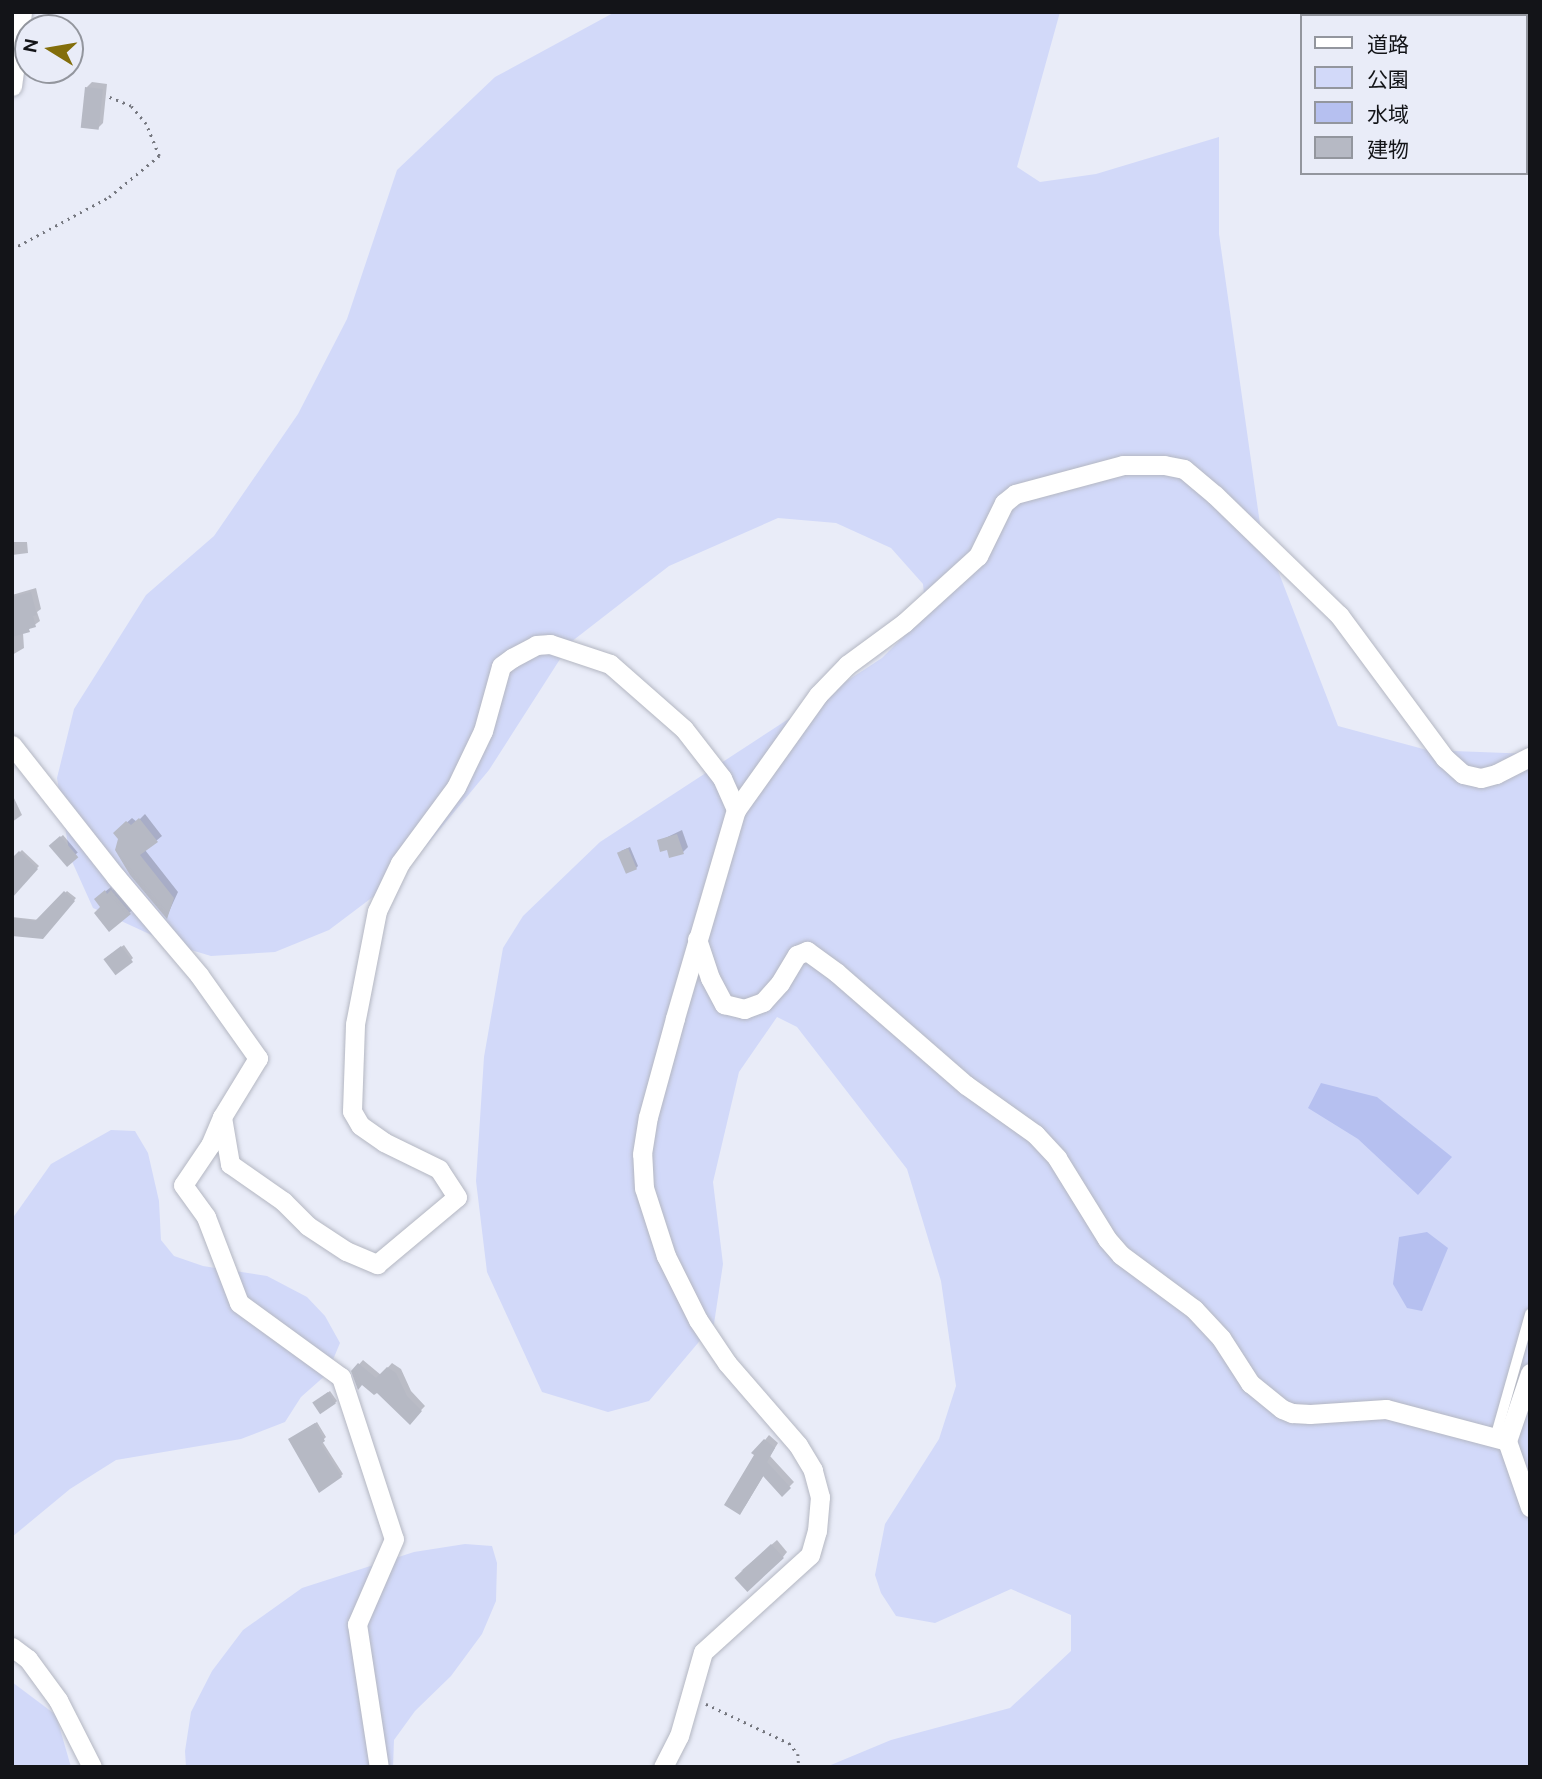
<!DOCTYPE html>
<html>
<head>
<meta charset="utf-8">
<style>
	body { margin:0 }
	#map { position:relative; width:1542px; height:1779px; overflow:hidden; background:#e9ecf8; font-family:Ubuntu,"Noto Sans JP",sans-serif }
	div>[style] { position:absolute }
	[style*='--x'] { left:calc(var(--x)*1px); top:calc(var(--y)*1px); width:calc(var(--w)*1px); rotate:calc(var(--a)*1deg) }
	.green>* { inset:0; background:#d2d9f9 }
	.water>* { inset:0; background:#b6c0f0 }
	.shadow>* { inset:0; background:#0003; transform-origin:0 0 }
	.building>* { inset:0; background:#b6b9c4; transform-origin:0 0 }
	.path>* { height:2.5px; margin-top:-1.25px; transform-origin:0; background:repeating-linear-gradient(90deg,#75777f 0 2px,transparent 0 7px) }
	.roads { filter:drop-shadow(0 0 2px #b4b7c2) drop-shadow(0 0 2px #b4b7c2) }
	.service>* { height:10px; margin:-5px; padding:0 5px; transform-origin:5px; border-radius:5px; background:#fff }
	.minor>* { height:19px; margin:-9.5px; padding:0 9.5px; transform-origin:9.5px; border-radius:9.5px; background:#fff }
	span { translate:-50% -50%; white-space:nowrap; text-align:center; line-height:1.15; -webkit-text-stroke:6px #e9ecf8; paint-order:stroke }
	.frame { position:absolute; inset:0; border:14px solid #131418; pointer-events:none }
	.legend { position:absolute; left:1300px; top:14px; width:228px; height:161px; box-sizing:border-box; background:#e9ecf8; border:2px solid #93969e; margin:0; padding:9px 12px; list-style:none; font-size:21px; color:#131418 }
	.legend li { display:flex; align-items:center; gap:14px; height:35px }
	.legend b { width:35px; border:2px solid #93969e }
	.north { position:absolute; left:14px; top:14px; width:70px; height:70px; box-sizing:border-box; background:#e9ecf8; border:2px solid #93969e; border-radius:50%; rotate:281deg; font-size:19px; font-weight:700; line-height:28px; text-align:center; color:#131418 }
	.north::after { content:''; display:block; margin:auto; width:24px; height:32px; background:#836e0b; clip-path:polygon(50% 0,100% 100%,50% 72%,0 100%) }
</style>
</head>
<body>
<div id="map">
	<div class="green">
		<i style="clip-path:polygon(615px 12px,1060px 12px,1017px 167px,1040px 182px,1096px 174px,1219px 137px,1219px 234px,1260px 524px,1338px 726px,1427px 750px,1530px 754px,1530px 1767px,826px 1767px,891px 1740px,1010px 1708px,1071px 1651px,1071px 1615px,1011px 1589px,935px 1623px,896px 1616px,881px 1593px,875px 1575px,885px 1524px,939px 1439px,956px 1386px,941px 1281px,907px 1169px,797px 1027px,777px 1017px,739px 1072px,713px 1182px,723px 1264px,714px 1324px,649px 1401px,608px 1412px,542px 1392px,487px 1272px,476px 1181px,484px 1057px,503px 948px,523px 916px,600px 842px,882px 658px,926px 614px,923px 584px,891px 548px,836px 523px,778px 518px,669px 566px,571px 642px,489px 770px,402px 875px,329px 930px,275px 952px,211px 956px,171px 944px,93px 908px,70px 857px,57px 778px,74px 709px,146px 595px,214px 536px,298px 414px,347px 319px,397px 170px,495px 77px)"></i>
		<i style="clip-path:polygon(111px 1130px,135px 1131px,148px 1153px,159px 1201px,161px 1240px,174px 1256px,203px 1266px,267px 1276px,307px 1297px,325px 1316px,340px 1343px,327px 1374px,301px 1397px,285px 1422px,241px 1439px,116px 1460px,70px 1489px,12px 1537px,12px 1219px,51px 1164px)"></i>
		<i style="clip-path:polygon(465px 1544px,492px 1546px,497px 1563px,496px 1601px,482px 1634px,451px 1676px,415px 1711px,394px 1740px,393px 1767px,186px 1767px,185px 1751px,191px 1712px,212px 1671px,243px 1630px,302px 1588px,414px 1552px)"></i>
		<i style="clip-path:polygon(12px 1682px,56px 1715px,71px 1767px,12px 1767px)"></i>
	</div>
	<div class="water">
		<i style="clip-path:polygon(1321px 1083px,1377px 1097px,1452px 1157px,1418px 1195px,1358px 1139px,1308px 1108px)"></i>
		<i style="clip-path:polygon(1427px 1232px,1448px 1248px,1422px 1311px,1407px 1308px,1393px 1284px,1399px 1237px)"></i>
	</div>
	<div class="shadow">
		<i style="clip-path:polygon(92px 82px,107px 84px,103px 123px,98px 128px,87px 87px)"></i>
		<i style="clip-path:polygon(12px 542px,27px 542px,28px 553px,12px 555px)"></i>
		<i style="clip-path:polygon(36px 588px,41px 609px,37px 612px,40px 621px,23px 633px,24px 648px,12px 655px,12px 595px)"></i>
		<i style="clip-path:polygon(12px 794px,22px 815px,12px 822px)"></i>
		<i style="clip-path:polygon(145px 814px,162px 836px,145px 850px,178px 892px,167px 916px,115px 833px,132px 818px,137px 822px)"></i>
		<i style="clip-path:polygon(682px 830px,688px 847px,683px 852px,659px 841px)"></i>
		<i style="left:63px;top:835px;width:23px;height:16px;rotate:50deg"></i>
		<i style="clip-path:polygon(630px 847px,638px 866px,636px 868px,621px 851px)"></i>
		<i style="clip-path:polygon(22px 850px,39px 866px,12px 896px,20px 852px)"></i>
		<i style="clip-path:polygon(111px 887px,113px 890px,117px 887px,135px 908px,109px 929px,101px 895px)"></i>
		<i style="clip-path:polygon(67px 891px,76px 898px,42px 938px,12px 934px,12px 917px,39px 920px)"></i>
		<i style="clip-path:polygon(124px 945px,133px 958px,131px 960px,107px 957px)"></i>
		<i style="clip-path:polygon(363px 1360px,381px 1375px,392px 1363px,401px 1369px,411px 1391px,425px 1406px,410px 1422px,353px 1371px)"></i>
		<i style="clip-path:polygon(330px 1391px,337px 1401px,335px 1403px,316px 1401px)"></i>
		<i style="clip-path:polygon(317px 1422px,326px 1437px,322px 1441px,343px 1474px,341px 1476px,292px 1438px)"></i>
		<i style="clip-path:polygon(769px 1435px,778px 1443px,770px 1456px,794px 1482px,782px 1494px,764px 1475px,744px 1508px,765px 1440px)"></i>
		<i style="clip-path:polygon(777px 1540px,787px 1552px,783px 1557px,741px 1571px)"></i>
	</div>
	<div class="building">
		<i style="left:85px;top:87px;width:18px;height:41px;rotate:6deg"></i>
		<i style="clip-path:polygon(31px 592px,37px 615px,33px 616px,36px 627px,29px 629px,30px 632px,12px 637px,12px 597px)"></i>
		<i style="clip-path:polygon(139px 818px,158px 842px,140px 855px,174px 898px,167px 919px,130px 875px,115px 850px,118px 839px,113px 833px,126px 821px,131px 825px)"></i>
		<i style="clip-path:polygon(677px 834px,684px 854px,669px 858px,667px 850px,660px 852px,657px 840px)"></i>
		<i style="left:60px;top:836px;width:28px;height:15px;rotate:49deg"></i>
		<i style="left:628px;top:848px;width:23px;height:12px;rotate:67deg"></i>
		<i style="clip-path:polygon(19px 851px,38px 869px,12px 898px,12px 858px)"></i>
		<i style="clip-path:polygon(105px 890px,107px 894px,111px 890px,131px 914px,109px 932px,94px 913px,100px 907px,94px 899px)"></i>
		<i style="clip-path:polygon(64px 891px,75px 901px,43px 939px,12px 936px,12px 918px,35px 921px)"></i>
		<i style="left:121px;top:946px;width:20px;height:22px;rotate:53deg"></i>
		<i style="clip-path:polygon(358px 1363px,376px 1378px,387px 1367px,396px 1373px,407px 1396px,422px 1411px,410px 1425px,377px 1393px,374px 1395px,362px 1385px,358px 1390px,351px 1371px)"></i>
		<i style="left:328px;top:1392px;width:14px;height:19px;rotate:56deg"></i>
		<i style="clip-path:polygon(315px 1423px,325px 1441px,321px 1444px,342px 1477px,319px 1493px,288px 1439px)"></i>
		<i style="clip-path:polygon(764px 1439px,775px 1448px,767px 1462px,791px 1488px,782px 1497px,763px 1476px,740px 1515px,724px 1505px,754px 1455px,751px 1453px)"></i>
		<i style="left:771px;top:1544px;width:19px;height:50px;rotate:47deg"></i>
	</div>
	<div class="path">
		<i style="--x:12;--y:249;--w:110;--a:-28.2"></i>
		<i style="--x:109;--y:197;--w:65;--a:-39.4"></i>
		<i style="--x:159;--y:156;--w:35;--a:-112"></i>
		<i style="--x:146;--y:124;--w:23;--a:-130"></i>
		<i style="--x:131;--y:106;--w:24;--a:-158"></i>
		<i style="--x:706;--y:1704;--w:92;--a:25.2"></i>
		<i style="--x:789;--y:1743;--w:14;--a:51"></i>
		<i style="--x:798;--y:1754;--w:13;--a:86"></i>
	</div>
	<div class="roads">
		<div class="service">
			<i style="--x:1495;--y:1438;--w:129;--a:-74.2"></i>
		</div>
		<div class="minor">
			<i style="--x:12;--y:86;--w:75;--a:-82.3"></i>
			<i style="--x:12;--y:745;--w:168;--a:51.8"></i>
			<i style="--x:116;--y:877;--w:128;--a:49.7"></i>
			<i style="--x:199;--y:975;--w:102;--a:54.6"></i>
			<i style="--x:258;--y:1058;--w:69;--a:121.4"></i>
			<i style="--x:222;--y:1117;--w:30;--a:113"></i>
			<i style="--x:210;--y:1145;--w:48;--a:124"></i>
			<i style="--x:183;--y:1185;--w:39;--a:54"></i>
			<i style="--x:206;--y:1217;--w:92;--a:69"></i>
			<i style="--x:239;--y:1303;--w:126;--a:36"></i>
			<i style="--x:341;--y:1377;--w:170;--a:71.9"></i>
			<i style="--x:394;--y:1539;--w:93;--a:113.5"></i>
			<i style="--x:357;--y:1624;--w:145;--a:81.3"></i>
			<i style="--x:697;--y:939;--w:41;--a:71.6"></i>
			<i style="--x:710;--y:978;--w:30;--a:62"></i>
			<i style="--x:724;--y:1004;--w:21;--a:14"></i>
			<i style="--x:744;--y:1009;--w:20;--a:-20"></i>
			<i style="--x:763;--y:1002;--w:25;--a:-48"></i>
			<i style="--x:780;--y:983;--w:33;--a:-59"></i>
			<i style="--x:797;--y:955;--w:11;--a:-22"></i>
			<i style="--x:807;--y:951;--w:37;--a:36"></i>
			<i style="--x:837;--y:973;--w:171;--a:41"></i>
			<i style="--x:966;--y:1085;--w:85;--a:35.4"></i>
			<i style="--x:1035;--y:1134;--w:33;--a:47"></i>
			<i style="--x:1057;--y:1158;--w:95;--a:58.3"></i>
			<i style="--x:1107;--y:1239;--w:21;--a:49"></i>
			<i style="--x:1121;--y:1255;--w:91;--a:36.5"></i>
			<i style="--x:1194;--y:1309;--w:40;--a:47"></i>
			<i style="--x:1221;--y:1338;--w:54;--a:57.2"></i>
			<i style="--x:1250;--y:1383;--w:41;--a:39.1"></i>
			<i style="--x:1282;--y:1409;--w:11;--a:22"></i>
			<i style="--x:1292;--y:1413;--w:18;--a:3"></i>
			<i style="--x:1310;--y:1414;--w:76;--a:-3.8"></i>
			<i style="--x:1386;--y:1409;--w:125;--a:14.8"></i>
			<i style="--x:222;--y:1117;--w:48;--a:80.3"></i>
			<i style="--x:230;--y:1164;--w:65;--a:34.9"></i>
			<i style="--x:283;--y:1201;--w:35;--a:45"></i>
			<i style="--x:308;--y:1226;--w:45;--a:33.3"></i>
			<i style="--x:346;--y:1251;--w:34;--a:23"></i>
			<i style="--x:377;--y:1264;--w:104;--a:-39.9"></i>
			<i style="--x:457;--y:1197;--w:33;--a:-123"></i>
			<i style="--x:439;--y:1169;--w:61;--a:-153.9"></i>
			<i style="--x:384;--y:1142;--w:29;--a:-145"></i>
			<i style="--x:360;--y:1125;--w:16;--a:-120"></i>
			<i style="--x:352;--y:1111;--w:87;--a:-88"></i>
			<i style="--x:355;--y:1024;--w:115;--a:-79"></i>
			<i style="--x:377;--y:911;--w:53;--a:-64.4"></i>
			<i style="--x:400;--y:863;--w:94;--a:-53.6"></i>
			<i style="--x:456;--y:787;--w:62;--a:-64.3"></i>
			<i style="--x:483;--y:731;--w:67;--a:-74.5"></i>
			<i style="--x:501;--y:666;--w:14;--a:-36"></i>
			<i style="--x:512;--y:658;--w:27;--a:-28"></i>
			<i style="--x:536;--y:645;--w:14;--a:-4"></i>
			<i style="--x:550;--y:644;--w:63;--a:18.4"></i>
			<i style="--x:610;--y:664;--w:98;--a:41.3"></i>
			<i style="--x:684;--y:729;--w:62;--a:52.2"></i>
			<i style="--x:722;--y:778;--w:35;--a:66"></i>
			<i style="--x:1530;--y:1373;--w:72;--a:108.7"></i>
			<i style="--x:1507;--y:1441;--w:70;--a:70.8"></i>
			<i style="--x:12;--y:1647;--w:20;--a:37"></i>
			<i style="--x:28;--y:1659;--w:51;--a:53.8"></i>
			<i style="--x:58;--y:1700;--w:75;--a:63.1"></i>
			<i style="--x:663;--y:1767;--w:35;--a:-63"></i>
			<i style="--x:679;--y:1736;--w:87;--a:-74.1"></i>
			<i style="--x:703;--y:1652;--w:144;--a:-42.2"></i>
			<i style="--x:810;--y:1555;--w:25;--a:-74"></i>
			<i style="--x:817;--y:1531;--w:34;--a:-85"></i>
			<i style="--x:820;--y:1497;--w:28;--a:-105"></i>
			<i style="--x:813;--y:1470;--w:29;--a:-121"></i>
			<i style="--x:798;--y:1445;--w:108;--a:-130.9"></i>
			<i style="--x:727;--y:1363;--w:52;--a:-124"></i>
			<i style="--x:698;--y:1320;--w:72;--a:-116.6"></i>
			<i style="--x:666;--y:1256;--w:71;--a:-107.9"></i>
			<i style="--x:644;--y:1188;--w:34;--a:-93"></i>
			<i style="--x:642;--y:1154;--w:37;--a:-81"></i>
			<i style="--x:648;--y:1117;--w:103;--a:-74.7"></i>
			<i style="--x:675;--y:1018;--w:217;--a:-73.7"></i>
			<i style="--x:736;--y:810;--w:141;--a:-54.5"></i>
			<i style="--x:818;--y:695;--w:42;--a:-46"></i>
			<i style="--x:847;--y:665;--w:71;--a:-36.4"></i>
			<i style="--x:904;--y:623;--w:100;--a:-42.2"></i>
			<i style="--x:978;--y:556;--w:59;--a:-63.9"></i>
			<i style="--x:1004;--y:503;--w:14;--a:-39"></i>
			<i style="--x:1015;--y:494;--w:112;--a:-15"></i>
			<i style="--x:1123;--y:465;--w:41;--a:0"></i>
			<i style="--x:1164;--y:465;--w:20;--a:11"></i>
			<i style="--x:1184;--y:469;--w:40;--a:40"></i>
			<i style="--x:1215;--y:495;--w:173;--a:44.1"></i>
			<i style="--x:1339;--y:615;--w:178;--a:53.5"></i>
			<i style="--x:1445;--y:758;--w:24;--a:42"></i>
			<i style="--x:1463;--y:774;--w:18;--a:13"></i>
			<i style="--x:1481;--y:778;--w:16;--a:-15"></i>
			<i style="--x:1496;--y:774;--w:38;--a:-27"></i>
		</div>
	</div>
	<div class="frame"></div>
	<ul class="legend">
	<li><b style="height:9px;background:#fff"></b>道路</li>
	<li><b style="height:19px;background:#d2d9f9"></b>公園</li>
	<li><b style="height:19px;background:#b6c0f0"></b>水域</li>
	<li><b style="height:19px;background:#b6b9c4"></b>建物</li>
	</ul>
	<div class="north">N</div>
</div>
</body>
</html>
